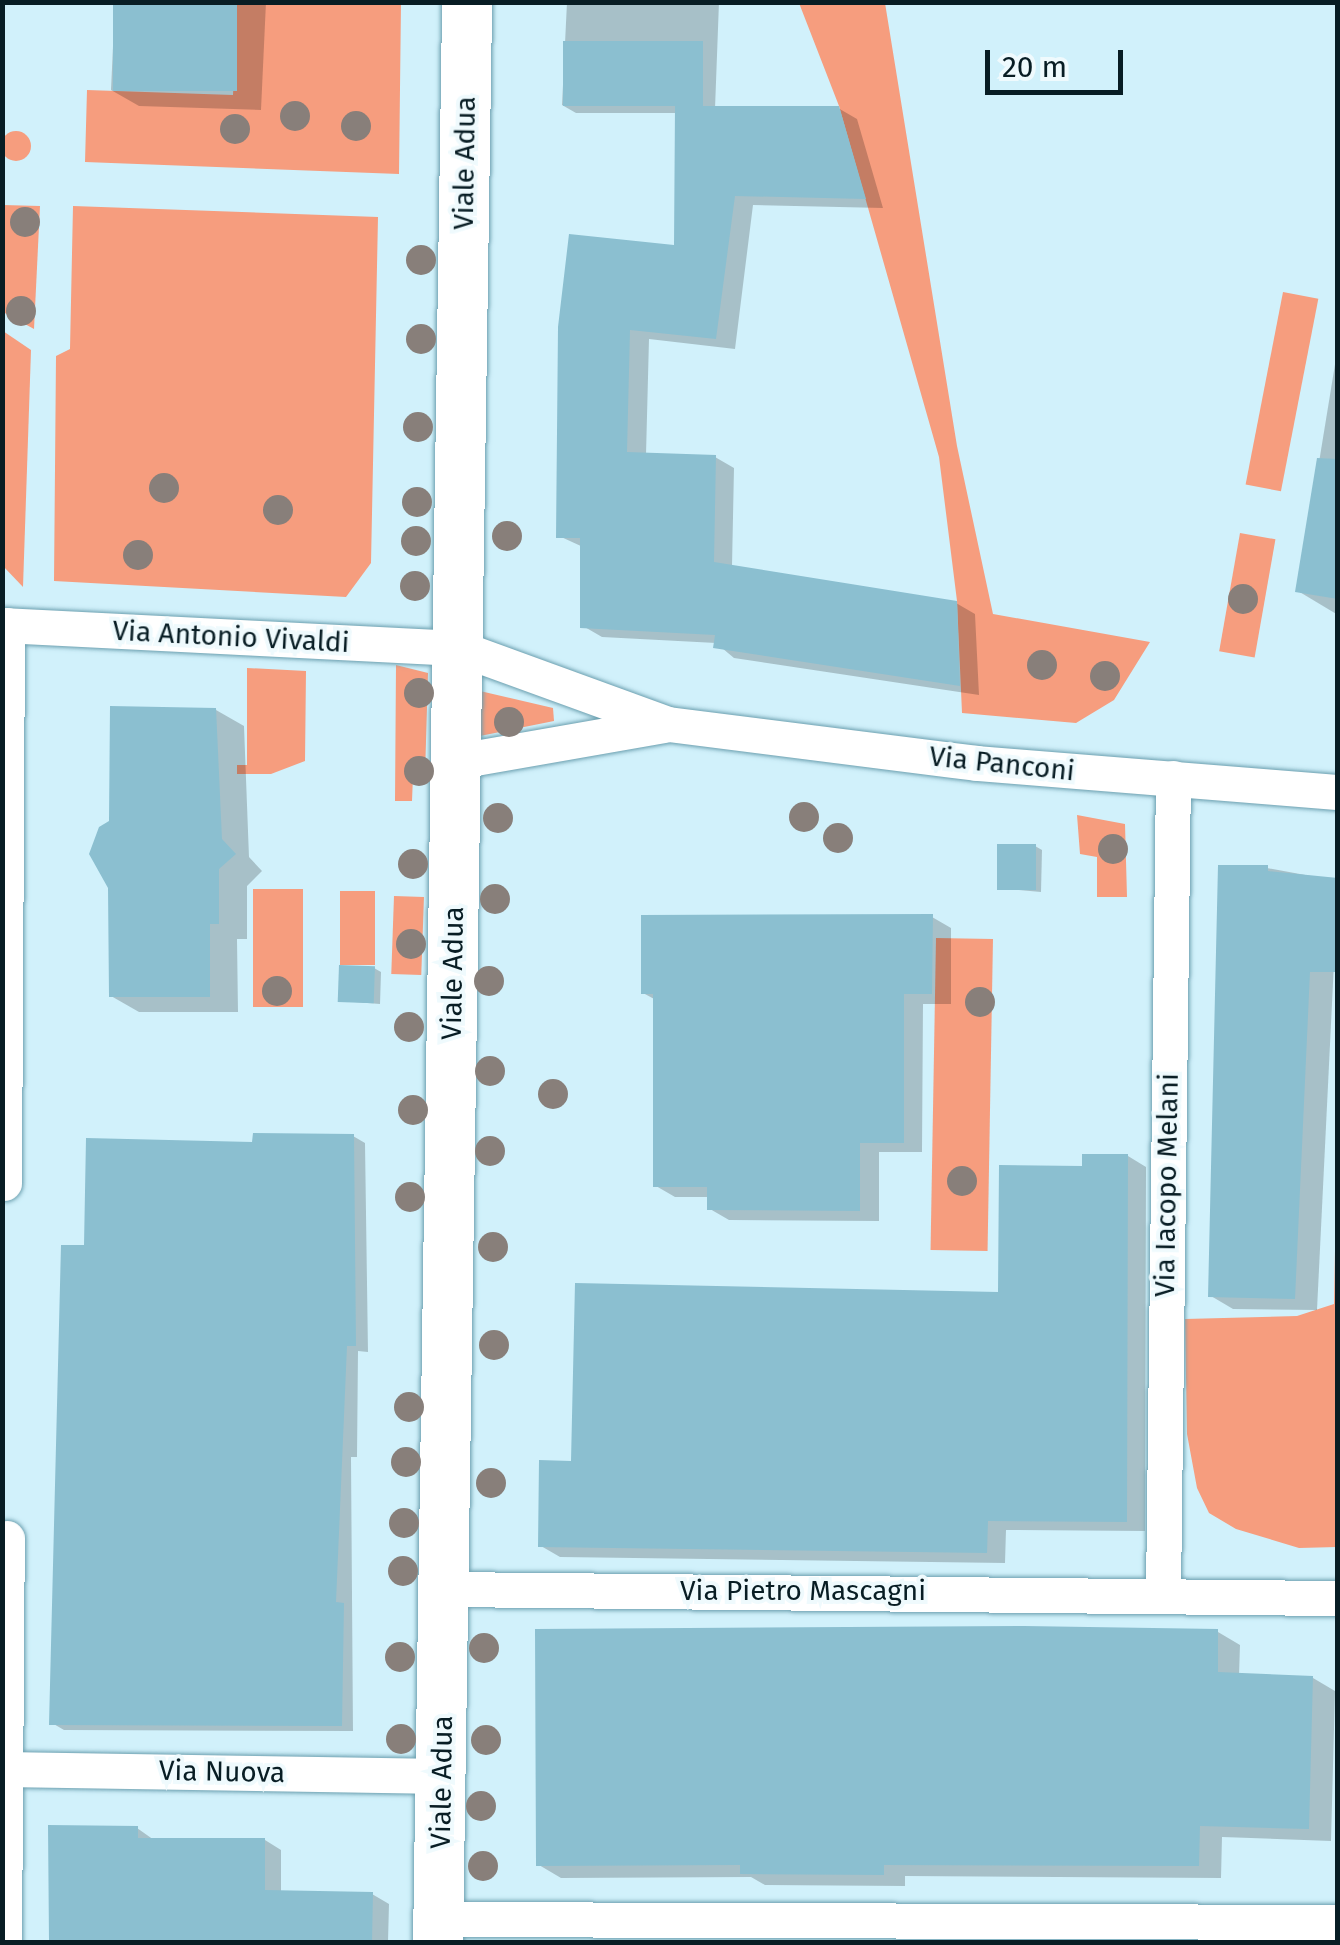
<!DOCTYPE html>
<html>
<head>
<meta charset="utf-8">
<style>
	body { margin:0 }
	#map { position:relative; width:1340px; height:1945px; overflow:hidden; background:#d1f1fb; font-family:"Fira Sans",sans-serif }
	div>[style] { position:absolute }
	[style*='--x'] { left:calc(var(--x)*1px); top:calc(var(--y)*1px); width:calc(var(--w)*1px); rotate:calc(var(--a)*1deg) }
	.green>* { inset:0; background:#f69d7e; transform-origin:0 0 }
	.round { border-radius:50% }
	.shadow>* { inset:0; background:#0003 }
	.building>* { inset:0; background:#8bbfd0; transform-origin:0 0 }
	.roads { filter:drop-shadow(0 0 2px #6b9faf) drop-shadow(0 0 2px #6b9faf) }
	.minor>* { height:35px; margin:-17.5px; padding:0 17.5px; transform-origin:17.5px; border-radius:17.5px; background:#fff }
	.secondary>* { height:50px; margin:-25px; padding:0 25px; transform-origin:25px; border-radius:25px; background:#fff }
	.trees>* { width:30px; height:30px; margin:-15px; border-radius:50%; background:#887f7a }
	span { translate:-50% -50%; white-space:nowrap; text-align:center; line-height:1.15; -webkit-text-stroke:8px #effafd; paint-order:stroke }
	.street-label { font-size:28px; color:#081d24 }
	.frame { position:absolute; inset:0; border:5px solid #081d24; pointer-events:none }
	.scale { position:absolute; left:985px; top:50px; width:138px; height:45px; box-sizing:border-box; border:5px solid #081d24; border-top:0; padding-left:12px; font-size:30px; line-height:35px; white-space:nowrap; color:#081d24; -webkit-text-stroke:8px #effafd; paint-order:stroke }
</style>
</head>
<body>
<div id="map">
	<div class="green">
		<i style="clip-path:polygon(237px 3px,401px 3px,399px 174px,85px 162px,87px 90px,233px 95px)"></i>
		<i style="clip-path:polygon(799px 3px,885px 3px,957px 446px,993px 614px,1150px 642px,1114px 700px,1076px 723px,962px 713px,957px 601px,939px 457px,839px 106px)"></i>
		<i class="round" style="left:1px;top:131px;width:30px;height:30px"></i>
		<i style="clip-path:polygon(3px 205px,40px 206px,34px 329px,3px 312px)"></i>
		<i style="clip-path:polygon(73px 206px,378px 217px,371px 563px,346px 597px,54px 581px,56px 356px,70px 349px)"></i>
		<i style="left:1283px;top:292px;width:36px;height:196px;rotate:11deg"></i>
		<i style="clip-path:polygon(3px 331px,31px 350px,23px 587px,3px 566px)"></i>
		<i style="left:1240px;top:533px;width:36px;height:120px;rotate:10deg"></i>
		<i style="clip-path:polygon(396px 665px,428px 673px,425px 776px,413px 776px,412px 801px,395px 801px)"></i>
		<i style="clip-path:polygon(247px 668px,306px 671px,305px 761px,271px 774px,237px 774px,237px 765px,247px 765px)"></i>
		<i style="clip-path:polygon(480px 691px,553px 708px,554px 721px,480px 736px)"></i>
		<i style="clip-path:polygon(1077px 815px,1125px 824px,1127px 897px,1097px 897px,1097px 857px,1080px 854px)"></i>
		<i style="left:253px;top:889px;width:50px;height:118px"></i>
		<i style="left:340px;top:891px;width:35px;height:74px"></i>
		<i style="left:394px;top:896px;width:30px;height:78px;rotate:2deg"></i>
		<i style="left:936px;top:938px;width:57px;height:312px;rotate:1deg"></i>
		<i style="clip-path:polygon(1337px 1144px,1337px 1547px,1299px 1548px,1236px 1529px,1209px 1513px,1197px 1488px,1187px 1434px,1185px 1319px,1297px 1316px,1334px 1304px)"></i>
	</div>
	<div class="shadow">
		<i style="clip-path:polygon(115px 2px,266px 2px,261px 110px,139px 106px,111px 90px)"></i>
		<i style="clip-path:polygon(567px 2px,719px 2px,715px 109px,838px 108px,857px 119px,883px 208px,753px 205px,735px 349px,649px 339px,646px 455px,715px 457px,734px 468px,732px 567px,956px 603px,975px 614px,979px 695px,734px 658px,716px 643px,602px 637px,583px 626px,583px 547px,559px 536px,561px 327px,677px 247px,678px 113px,576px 113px,562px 105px)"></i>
		<i style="clip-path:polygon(1338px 346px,1338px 615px,1298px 591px)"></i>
		<i style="clip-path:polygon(216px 710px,244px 726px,249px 857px,262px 871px,247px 886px,247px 939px,237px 939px,238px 1012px,139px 1012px,111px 996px,111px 822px)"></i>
		<i style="clip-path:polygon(1035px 846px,1042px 850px,1041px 892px,998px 888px)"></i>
		<i style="clip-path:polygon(1267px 868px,1338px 881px,1317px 1310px,1233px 1309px,1211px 1296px)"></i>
		<i style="clip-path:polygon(932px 917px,951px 928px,951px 1004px,923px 1004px,922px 1152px,879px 1152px,879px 1221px,729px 1220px,710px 1209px,710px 1197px,675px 1197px,656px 1186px,656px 1000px,643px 993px)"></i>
		<i style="clip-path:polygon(374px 968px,381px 972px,380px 1004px,342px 1001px)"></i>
		<i style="clip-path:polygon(353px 1136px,365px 1143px,368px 1352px,358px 1351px,357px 1457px,351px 1457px,353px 1731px,64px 1730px,52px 1723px,87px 1248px,255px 1144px)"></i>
		<i style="clip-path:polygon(1128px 1156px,1146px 1167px,1145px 1531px,1006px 1530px,1005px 1563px,560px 1557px,541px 1546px,574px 1463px,1001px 1294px,1085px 1168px)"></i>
		<i style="clip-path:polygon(1218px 1632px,1240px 1645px,1239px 1676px,1313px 1678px,1335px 1691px,1331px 1841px,1222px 1837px,1221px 1878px,905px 1876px,905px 1886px,765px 1885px,751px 1877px,561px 1878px,539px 1865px)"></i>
		<i style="clip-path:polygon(50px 1827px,137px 1828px,154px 1840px,265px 1840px,281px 1850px,281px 1893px,372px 1894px,389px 1904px,388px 1942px,50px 1942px)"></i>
	</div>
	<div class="building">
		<i style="left:113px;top:2px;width:124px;height:89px"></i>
		<i style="left:563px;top:41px;width:140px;height:65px"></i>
		<i style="clip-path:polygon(675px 106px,839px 106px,866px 199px,735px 196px,716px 339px,630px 330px,627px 452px,716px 455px,714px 562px,957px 601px,960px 686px,713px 648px,715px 635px,580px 628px,580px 538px,556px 538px,558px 327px,569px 234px,674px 245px)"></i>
		<i style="clip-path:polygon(1317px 458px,1338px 459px,1338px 599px,1295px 592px)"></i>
		<i style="clip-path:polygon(110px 706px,216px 708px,222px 839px,236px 854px,219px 869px,219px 924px,210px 924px,210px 997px,109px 997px,108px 888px,89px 854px,99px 827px,109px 821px)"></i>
		<i style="left:997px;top:844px;width:39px;height:46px"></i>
		<i style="clip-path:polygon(1218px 865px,1268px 865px,1268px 871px,1338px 878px,1335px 972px,1310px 972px,1295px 1299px,1208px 1297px)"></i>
		<i style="clip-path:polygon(933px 914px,932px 994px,904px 994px,904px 1143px,860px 1143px,860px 1211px,707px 1210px,707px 1187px,653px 1187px,653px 994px,641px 994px,641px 915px)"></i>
		<i style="left:339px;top:965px;width:36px;height:37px;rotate:2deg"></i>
		<i style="clip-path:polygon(253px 1133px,354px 1134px,356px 1346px,347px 1346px,336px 1602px,344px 1603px,342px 1726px,49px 1725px,61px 1245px,84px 1245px,86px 1138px,252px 1142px)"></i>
		<i style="clip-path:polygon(1082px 1154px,1128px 1154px,1127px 1522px,988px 1521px,987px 1553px,538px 1547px,539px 1460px,571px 1461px,575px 1283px,998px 1292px,999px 1165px,1082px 1166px)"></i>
		<i style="clip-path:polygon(1024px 1626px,1218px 1629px,1218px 1672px,1313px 1676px,1309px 1829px,1200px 1826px,1199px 1866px,884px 1865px,884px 1875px,740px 1874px,740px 1865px,536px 1866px,535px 1629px)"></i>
		<i style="clip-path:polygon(48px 1825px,138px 1826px,138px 1838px,265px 1838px,265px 1890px,373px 1892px,372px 1942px,49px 1942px)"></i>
	</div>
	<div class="roads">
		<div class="minor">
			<i style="--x:2;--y:625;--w:458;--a:2.9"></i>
			<i style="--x:459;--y:648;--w:222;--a:20"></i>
			<i style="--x:668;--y:724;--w:311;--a:7.2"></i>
			<i style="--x:977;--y:763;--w:362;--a:4.6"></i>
			<i style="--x:458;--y:761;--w:209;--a:-9.9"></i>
			<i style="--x:4;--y:1183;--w:558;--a:-89.69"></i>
			<i style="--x:444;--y:1589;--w:894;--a:0.58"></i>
			<i style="--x:1163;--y:1593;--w:815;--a:-89.3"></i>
			<i style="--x:2;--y:1769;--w:440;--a:0.9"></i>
			<i style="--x:440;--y:1919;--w:898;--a:0.19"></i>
			<i style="--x:4;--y:1942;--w:404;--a:-89.6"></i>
		</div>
		<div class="secondary">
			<i style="--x:438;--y:1942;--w:1940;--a:-89.14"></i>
		</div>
	</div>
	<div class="trees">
		<i style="left:295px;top:116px"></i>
		<i style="left:356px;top:126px"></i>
		<i style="left:235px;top:129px"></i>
		<i style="left:25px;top:222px"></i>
		<i style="left:421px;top:260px"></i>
		<i style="left:21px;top:311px"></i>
		<i style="left:421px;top:339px"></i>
		<i style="left:418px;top:427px"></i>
		<i style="left:164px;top:488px"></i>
		<i style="left:417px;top:502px"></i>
		<i style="left:278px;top:510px"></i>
		<i style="left:507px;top:536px"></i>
		<i style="left:416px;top:541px"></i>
		<i style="left:138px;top:555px"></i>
		<i style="left:415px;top:586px"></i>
		<i style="left:1243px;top:599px"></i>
		<i style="left:1042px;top:665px"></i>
		<i style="left:1105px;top:676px"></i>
		<i style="left:419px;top:693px"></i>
		<i style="left:509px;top:722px"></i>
		<i style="left:419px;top:771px"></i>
		<i style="left:804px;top:817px"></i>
		<i style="left:498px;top:818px"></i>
		<i style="left:838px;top:838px"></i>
		<i style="left:1113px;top:849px"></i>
		<i style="left:413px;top:864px"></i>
		<i style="left:495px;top:899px"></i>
		<i style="left:411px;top:944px"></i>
		<i style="left:489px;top:981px"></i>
		<i style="left:277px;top:991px"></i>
		<i style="left:980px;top:1002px"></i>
		<i style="left:409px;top:1027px"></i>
		<i style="left:490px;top:1071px"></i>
		<i style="left:553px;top:1094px"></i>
		<i style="left:413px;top:1110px"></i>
		<i style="left:490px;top:1151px"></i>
		<i style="left:962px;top:1181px"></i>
		<i style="left:410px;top:1197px"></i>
		<i style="left:493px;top:1247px"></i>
		<i style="left:494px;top:1345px"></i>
		<i style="left:409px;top:1407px"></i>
		<i style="left:406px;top:1462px"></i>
		<i style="left:491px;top:1483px"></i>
		<i style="left:404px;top:1523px"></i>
		<i style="left:403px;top:1571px"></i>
		<i style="left:484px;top:1648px"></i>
		<i style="left:400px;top:1657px"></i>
		<i style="left:401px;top:1739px"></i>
		<i style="left:486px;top:1740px"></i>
		<i style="left:481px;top:1806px"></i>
		<i style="left:483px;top:1866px"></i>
	</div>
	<div class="street-label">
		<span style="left:465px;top:163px;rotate:-89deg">Viale Adua</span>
		<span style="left:231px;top:637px;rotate:3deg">Via Antonio Vivaldi</span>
		<span style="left:1002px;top:764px;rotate:6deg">Via Panconi</span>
		<span style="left:453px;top:973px;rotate:-89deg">Viale Adua</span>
		<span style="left:1167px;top:1185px;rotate:-89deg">Via Iacopo Melani</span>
		<span style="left:803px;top:1591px">Via Pietro Mascagni</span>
		<span style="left:222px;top:1772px;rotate:1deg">Via Nuova</span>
		<span style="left:442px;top:1782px;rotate:-89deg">Viale Adua</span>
	</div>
	<div class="frame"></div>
	<div class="scale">20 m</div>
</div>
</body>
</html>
